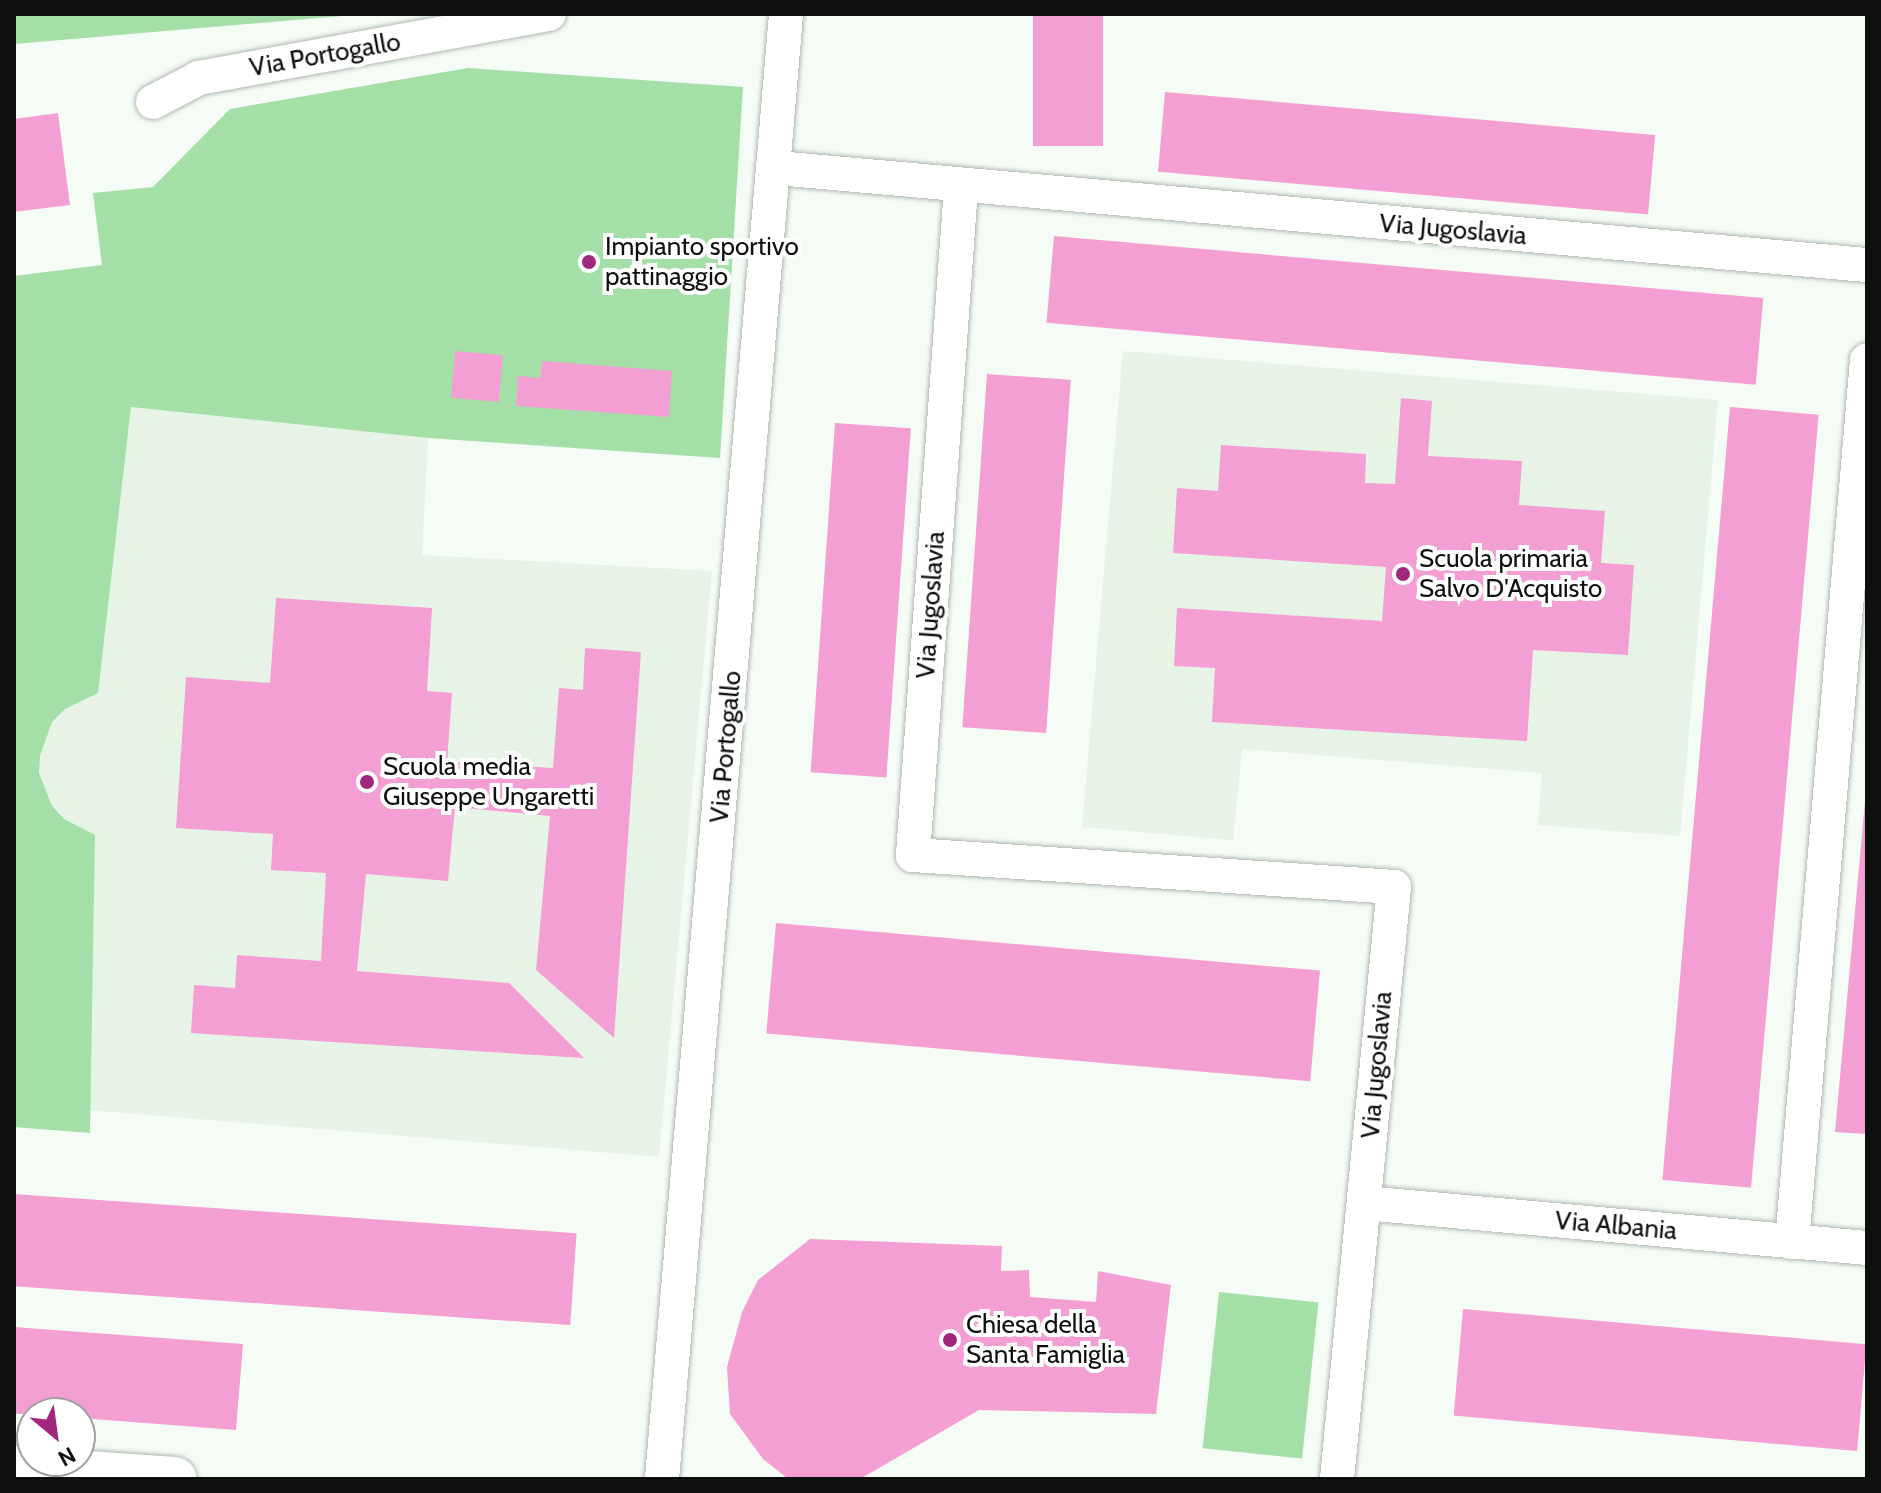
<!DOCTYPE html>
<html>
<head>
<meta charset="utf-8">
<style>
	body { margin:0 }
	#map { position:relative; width:1881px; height:1493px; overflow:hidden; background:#f5fcf5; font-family:Cabin,sans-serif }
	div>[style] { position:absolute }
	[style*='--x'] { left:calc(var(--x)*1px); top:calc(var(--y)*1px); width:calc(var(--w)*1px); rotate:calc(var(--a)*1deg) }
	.built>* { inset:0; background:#e6f3e6 }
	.green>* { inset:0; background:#a3dfa7; transform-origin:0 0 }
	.building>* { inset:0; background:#f49fd3; transform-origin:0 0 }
	.roads { filter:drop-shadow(0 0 2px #b1b8b1) drop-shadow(0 0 2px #b1b8b1) }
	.street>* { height:34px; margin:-17px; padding:0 17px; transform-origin:17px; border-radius:17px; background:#fff }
	.secondary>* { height:44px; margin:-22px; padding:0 22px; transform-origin:22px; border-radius:22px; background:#fff }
	.dots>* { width:22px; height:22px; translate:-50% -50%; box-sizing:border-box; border:4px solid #fff; border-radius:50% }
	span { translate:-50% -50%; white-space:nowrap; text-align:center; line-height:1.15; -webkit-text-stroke:8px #fff; paint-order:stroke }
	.street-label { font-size:26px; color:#0e100e }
	.poi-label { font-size:26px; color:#0e100e }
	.left { translate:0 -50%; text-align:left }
	.frame { position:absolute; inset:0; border:16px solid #0e100e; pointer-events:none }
	.north { position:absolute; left:16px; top:1397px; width:80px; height:80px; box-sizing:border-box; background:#fff; border:2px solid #9f9f9f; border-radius:50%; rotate:151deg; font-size:22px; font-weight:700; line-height:32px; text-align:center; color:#0e100e }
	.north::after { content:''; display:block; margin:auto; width:28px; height:36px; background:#a1277d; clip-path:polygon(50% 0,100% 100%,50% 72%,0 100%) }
</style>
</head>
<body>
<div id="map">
	<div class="built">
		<i style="clip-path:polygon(1123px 351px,1718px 400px,1680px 836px,1538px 825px,1542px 773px,1242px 749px,1233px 840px,1082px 827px)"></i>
		<i style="clip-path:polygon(131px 407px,428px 438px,422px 555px,712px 571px,659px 1157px,89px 1110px,95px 835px,63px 819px,52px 806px,39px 773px,40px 756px,52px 722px,65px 709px,98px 693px)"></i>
	</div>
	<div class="green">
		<i style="clip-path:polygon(14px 14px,365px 14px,14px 44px)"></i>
		<i style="clip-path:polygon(468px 68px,743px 87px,720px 458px,428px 438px,131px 407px,98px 693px,65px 709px,52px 722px,40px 756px,39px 773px,52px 806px,64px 819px,95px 835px,90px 1133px,14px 1127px,14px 276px,102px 265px,93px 193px,153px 187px,230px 109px)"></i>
		<i style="left:1219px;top:1292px;width:100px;height:157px;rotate:6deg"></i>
	</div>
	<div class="building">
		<i style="left:1033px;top:14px;width:70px;height:132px"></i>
		<i style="left:1165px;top:92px;width:492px;height:80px;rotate:5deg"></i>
		<i style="clip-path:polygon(58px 113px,70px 205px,14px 212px,14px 119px)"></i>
		<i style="left:1054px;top:236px;width:712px;height:87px;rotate:5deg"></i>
		<i style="left:455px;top:351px;width:48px;height:47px;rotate:5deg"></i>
		<i style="clip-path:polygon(542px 361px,672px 371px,669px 417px,516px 406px,518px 376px,540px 378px)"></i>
		<i style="left:987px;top:374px;width:84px;height:354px;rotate:4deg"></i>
		<i style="clip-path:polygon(1401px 398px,1432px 401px,1428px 456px,1522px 461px,1519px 505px,1605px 511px,1601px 563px,1634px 565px,1628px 655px,1533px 650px,1527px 741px,1212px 722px,1215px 668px,1174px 666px,1177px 608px,1382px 621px,1386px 567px,1173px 553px,1177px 488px,1218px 491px,1221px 445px,1366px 454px,1365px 483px,1395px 484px)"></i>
		<i style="left:1730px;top:407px;width:89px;height:776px;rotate:5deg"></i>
		<i style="left:835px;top:423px;width:76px;height:350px;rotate:4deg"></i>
		<i style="clip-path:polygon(276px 598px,432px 608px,427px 691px,452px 693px,447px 762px,553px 768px,559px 688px,583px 690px,585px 648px,641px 652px,614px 1038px,536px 970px,550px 816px,455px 807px,448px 881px,366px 874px,357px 971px,509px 983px,584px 1058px,191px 1033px,194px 985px,235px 988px,237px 955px,321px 961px,326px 873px,271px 870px,273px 834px,176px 828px,186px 677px,270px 683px)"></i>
		<i style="clip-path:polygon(1865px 801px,1867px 802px,1867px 1134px,1835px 1132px)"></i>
		<i style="left:776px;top:923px;width:546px;height:111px;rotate:5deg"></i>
		<i style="left:14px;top:1194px;width:564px;height:92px;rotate:4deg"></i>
		<i style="clip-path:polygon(810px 1239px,1002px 1246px,1001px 1271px,1029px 1270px,1030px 1297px,1096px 1302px,1098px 1271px,1171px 1285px,1156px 1414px,979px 1410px,860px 1479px,787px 1478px,763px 1459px,730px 1414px,727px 1367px,742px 1312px,758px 1280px)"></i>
		<i style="left:1463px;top:1309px;width:405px;height:107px;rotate:5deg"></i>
		<i style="clip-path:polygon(14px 1327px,243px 1344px,236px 1430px,80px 1418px,80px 1413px,14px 1414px)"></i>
	</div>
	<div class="roads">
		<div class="street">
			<i style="--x:153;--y:102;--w:52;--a:-27.6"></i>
			<i style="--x:199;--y:78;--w:356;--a:-10.4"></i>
			<i style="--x:777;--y:168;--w:1094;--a:5.09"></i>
			<i style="--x:961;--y:188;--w:669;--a:94.12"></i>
			<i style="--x:913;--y:855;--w:482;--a:3.8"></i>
			<i style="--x:1394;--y:887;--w:595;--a:95.5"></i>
			<i style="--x:1364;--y:1203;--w:505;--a:5.11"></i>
			<i style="--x:1792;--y:1242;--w:885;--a:-85.14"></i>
			<i style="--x:662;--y:1479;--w:1470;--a:-85.16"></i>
		</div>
		<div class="secondary">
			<i style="--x:14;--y:1468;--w:161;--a:3.9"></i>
		</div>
	</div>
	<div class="dots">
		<i style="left:589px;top:262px;background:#a1277d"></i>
		<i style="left:1403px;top:574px;background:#a1277d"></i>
		<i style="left:367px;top:782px;background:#a1277d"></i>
		<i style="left:950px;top:1340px;background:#a1277d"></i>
	</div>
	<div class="street-label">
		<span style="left:325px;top:55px;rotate:-10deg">Via Portogallo</span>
		<span style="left:1453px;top:230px;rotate:5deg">Via Jugoslavia</span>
		<span style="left:931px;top:605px;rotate:-86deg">Via Jugoslavia</span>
		<span style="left:726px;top:747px;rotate:-85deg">Via Portogallo</span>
		<span style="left:1377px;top:1065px;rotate:-85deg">Via Jugoslavia</span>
		<span style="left:1616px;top:1226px;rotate:5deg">Via Albania</span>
	</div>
	<div class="poi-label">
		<span class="left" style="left:605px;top:262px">Impianto sportivo<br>pattinaggio</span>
		<span class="left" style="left:1419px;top:574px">Scuola primaria<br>Salvo D'Acquisto</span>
		<span class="left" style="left:383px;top:782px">Scuola media<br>Giuseppe Ungaretti</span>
		<span class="left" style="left:966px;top:1340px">Chiesa della<br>Santa Famiglia</span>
	</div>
	<div class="frame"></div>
	<div class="north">N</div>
</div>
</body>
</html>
